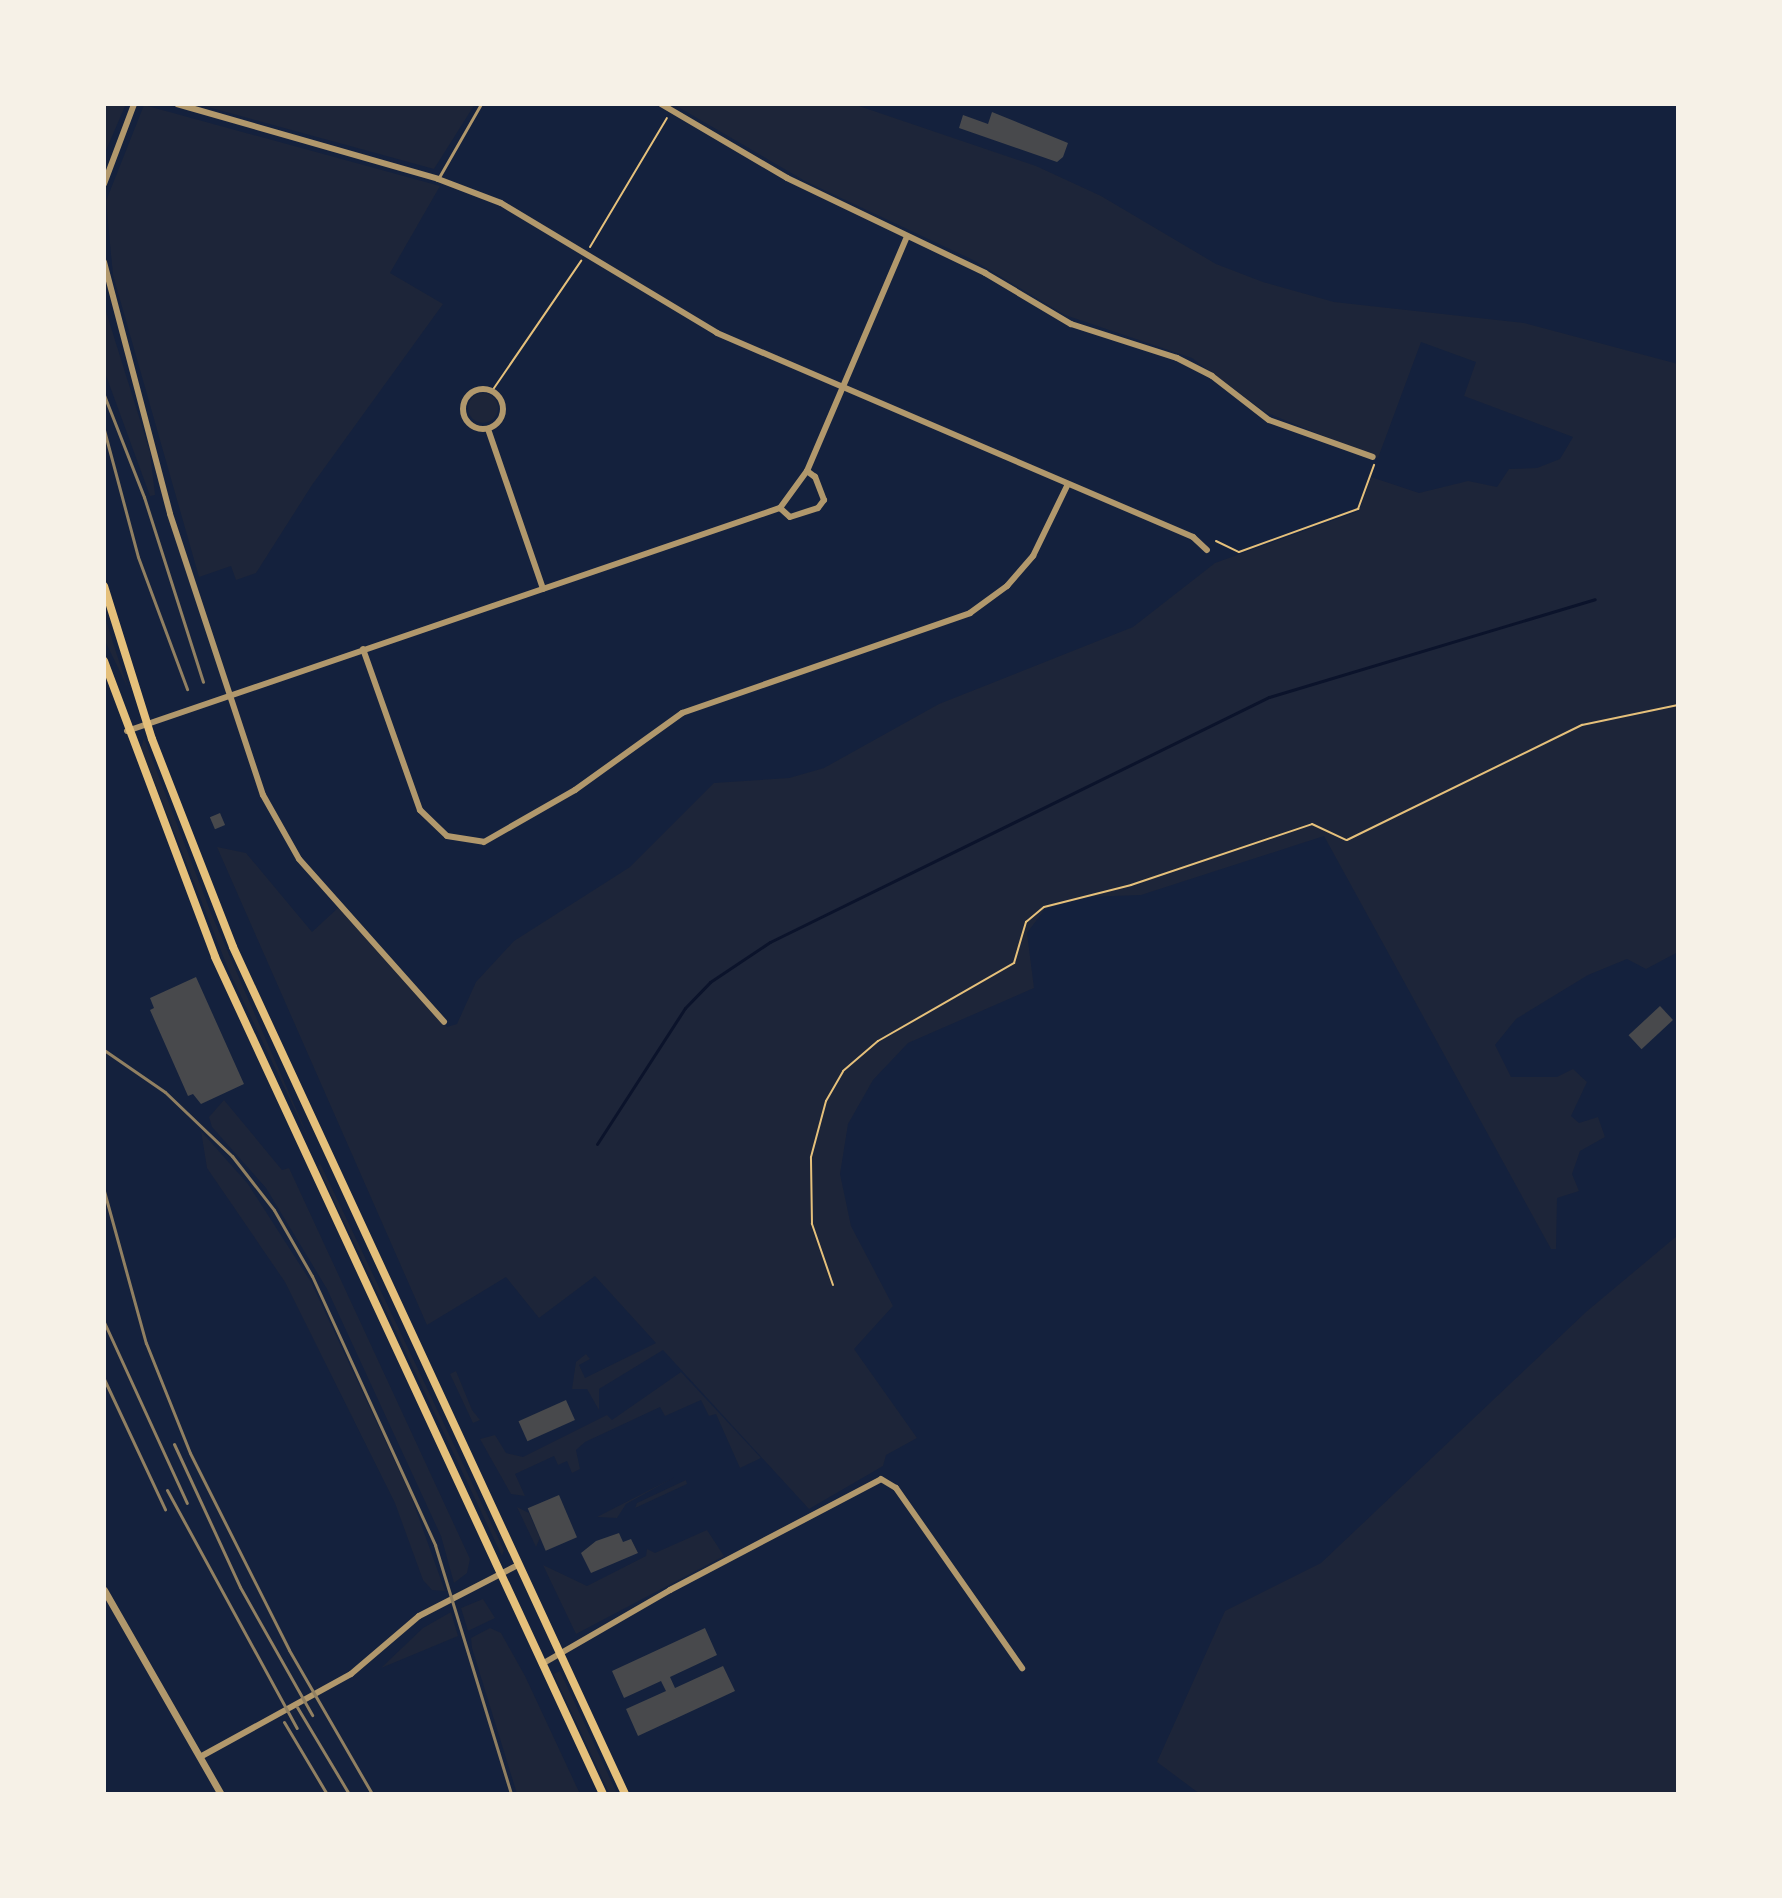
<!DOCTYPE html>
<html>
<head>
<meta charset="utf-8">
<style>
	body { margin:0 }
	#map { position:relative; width:1782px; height:1898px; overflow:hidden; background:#14213d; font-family:"Work Sans",sans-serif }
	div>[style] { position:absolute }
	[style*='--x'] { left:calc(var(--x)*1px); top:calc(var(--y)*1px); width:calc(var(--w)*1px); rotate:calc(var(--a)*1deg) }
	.green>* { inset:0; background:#1d2539; transform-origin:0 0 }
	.round { border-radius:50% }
	.stream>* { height:3px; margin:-1.5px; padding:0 1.5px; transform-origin:1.5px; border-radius:1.5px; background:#0b132b }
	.building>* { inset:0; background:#48494c; transform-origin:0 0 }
	.path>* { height:2px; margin:-1px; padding:0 1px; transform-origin:1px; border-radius:1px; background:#e5c07b }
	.service>* { height:3px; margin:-1.5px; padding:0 1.5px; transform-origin:1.5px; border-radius:1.5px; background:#b1986c }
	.minor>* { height:6px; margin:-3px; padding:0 3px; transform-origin:3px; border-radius:3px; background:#b1986c }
	.minor>.ring { margin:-3px; padding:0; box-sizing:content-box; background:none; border:6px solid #b1986c; border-radius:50% }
	.tertiary>* { height:7px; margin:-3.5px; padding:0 3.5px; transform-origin:3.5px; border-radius:3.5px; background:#b1986c }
	.secondary>* { height:8px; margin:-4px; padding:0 4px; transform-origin:4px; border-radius:4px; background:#e5c07b }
	.rail>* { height:3px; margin:-1.5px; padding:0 1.5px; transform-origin:1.5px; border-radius:1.5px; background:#918062 }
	span { translate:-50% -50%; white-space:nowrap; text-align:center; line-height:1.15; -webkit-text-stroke:8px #f6f1e7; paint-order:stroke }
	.frame { position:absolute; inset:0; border:106px solid #f6f1e7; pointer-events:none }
</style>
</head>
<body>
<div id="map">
	<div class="green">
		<i style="clip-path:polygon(104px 104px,126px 104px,104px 155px)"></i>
		<i style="clip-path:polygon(197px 104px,475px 104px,434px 169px)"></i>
		<i style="clip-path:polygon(673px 104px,853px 104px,1036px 166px,1101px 196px,1216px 264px,1263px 282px,1334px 302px,1524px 323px,1678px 364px,1678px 952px,1646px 969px,1627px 959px,1588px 975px,1516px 1019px,1495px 1045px,1511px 1077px,1557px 1077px,1573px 1069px,1587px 1082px,1571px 1116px,1579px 1123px,1598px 1117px,1605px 1137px,1580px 1151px,1572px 1174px,1579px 1191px,1557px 1198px,1556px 1249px,1551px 1249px,1324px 836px,1141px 895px,1085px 897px,1045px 909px,1027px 933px,1034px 988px,908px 1043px,873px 1080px,848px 1124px,840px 1174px,851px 1226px,893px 1306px,854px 1349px,917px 1438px,886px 1455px,883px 1466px,809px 1509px,663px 1350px,599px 1389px,599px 1410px,587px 1389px,572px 1389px,576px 1362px,586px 1354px,590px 1359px,579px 1365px,585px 1378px,656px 1343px,595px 1276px,539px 1318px,506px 1277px,427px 1325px,217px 847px,246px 853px,312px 932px,339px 907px,447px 1027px,457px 1024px,476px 982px,514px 941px,630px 867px,714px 783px,789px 778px,824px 768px,939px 704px,1133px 627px,1215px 563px,1359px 511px,1371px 477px,1419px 493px,1468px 481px,1497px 487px,1509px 469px,1537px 468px,1560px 459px,1573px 437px,1464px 396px,1476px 362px,1421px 342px,1378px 458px,1372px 456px,1265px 412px,1192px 358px,1065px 315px,973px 260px,805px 181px)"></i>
		<i style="clip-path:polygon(144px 105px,440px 186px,390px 273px,443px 304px,312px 485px,256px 573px,236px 580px,231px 566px,199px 577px,113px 275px,106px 201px)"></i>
		<i style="clip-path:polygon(104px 305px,150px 452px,155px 495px,150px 496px,104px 370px)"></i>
		<i class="round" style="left:468px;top:393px;width:30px;height:30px"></i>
		<i style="clip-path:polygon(104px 614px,116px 652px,128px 688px,104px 639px)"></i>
		<i style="clip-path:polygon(144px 738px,211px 913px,313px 1148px,229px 971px,141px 748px)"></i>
		<i style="clip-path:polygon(224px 1100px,282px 1170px,289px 1168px,470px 1559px,467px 1573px,454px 1583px,441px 1536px,327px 1289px,266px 1188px,212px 1127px,209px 1117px)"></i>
		<i style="clip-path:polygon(201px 1131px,248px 1184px,311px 1282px,411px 1496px,445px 1591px,432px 1590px,423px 1580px,395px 1503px,285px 1282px,207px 1168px)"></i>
		<i style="clip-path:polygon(320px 1163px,504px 1550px,502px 1556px,318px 1167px)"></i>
		<i style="clip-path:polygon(1678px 1235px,1678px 1794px,1200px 1794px,1157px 1762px,1225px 1611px,1321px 1563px,1586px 1312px)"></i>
		<i style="clip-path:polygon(456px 1371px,472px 1410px,480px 1420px,473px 1423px,450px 1374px)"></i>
		<i style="clip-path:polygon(681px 1372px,761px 1458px,740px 1468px,716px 1414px,709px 1416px,701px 1400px,665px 1416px,660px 1407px,585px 1442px,576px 1450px,580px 1469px,572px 1473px,567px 1461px,558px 1465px,554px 1456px,515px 1474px,525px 1496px,511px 1494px,480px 1439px,495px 1435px,506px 1453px,523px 1457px,607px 1415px,612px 1420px)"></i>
		<i style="clip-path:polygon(675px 1477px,626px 1504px,617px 1518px,597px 1517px)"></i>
		<i style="clip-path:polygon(686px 1480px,687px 1484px,635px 1508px,637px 1503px)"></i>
		<i style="clip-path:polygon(517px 1507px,529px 1513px,540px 1538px,536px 1547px)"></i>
		<i style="clip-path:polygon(707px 1530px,724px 1556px,576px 1634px,543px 1565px,587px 1586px,646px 1556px,647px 1549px,655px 1553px)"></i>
		<i style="clip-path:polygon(483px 1599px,495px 1618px,468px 1631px,461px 1608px)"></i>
		<i style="clip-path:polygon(451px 1612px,458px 1636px,381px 1668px,423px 1628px)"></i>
		<i style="clip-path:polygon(490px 1628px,501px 1633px,525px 1676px,580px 1794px,517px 1794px,472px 1648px,471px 1638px)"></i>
		<i style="left:560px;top:1671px;width:136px;height:7px;rotate:65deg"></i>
	</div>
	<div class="stream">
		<i style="--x:597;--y:1144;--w:162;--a:-57.1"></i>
		<i style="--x:685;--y:1008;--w:36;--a:-46"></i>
		<i style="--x:710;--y:982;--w:72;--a:-33.7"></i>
		<i style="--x:770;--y:942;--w:556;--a:-26.15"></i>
		<i style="--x:1269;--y:697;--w:340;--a:-16.7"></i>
	</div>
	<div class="building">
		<i style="clip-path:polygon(992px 112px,1068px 143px,1063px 157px,1057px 162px,959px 128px,963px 115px,988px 124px)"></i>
		<i style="left:220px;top:813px;width:13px;height:11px;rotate:67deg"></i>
		<i style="clip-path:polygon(196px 977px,244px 1084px,201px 1104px,193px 1094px,188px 1096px,150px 1010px,154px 1008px,150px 998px)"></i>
		<i style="left:1660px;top:1006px;width:19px;height:43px;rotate:47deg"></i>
		<i style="left:566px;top:1400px;width:22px;height:52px;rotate:66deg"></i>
		<i style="left:559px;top:1495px;width:46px;height:34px;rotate:67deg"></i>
		<i style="clip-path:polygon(619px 1533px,623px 1542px,631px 1539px,638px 1553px,591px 1573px,581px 1553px,596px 1541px)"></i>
		<i style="clip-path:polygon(705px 1628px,717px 1655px,670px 1677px,675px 1688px,723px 1666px,735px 1691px,638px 1736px,626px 1709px,666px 1691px,661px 1681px,624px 1698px,612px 1671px)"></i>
	</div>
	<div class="path">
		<i style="--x:590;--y:247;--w:150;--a:-59.2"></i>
		<i style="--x:492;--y:391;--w:158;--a:-55.6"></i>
		<i style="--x:1216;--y:541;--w:25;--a:26"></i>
		<i style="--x:1239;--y:552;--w:127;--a:-19.9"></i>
		<i style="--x:1358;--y:509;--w:47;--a:-70"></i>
		<i style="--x:833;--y:1285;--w:65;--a:-109"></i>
		<i style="--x:812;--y:1224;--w:67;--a:-90.9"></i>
		<i style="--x:811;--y:1157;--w:58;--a:-75"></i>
		<i style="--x:826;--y:1101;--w:34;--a:-60"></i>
		<i style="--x:843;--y:1071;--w:46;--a:-40.6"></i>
		<i style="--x:878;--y:1041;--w:157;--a:-29.8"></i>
		<i style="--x:1014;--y:963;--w:43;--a:-73.7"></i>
		<i style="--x:1026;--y:922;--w:23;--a:-40"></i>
		<i style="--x:1044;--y:907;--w:90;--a:-14.2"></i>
		<i style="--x:1131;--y:885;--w:191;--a:-18.6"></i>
		<i style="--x:1312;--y:824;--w:38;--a:25"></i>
		<i style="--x:1347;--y:840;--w:262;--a:-26.1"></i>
		<i style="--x:1582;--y:725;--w:98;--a:-11.8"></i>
	</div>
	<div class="service">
		<i style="--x:438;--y:179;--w:86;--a:-60.2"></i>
	</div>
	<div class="minor">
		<i style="--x:177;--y:104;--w:272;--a:16"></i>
		<i style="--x:438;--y:179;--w:67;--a:20.9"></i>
		<i style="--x:501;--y:203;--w:252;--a:31"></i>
		<i style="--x:717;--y:333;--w:518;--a:23.2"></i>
		<i style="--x:1193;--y:537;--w:19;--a:43"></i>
		<i style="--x:661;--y:104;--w:146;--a:30.4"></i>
		<i style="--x:787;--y:178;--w:220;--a:25.6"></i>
		<i style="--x:985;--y:273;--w:100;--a:30.7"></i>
		<i style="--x:1071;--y:324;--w:111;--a:17.8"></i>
		<i style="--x:1177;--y:358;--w:39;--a:27"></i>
		<i style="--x:1212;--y:376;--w:72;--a:37.7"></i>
		<i style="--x:1269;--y:420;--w:110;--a:19.6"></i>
		<i style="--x:104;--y:184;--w:85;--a:-69.4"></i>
		<i style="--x:104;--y:262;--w:260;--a:75.3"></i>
		<i style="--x:170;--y:514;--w:296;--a:71.7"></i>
		<i style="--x:263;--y:795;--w:73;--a:60.6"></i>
		<i style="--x:299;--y:859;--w:218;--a:48.3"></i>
		<i class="ring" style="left:463px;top:389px;width:34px;height:34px"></i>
		<i style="--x:488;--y:429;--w:169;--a:71"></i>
		<i style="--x:780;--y:508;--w:13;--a:42"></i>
		<i style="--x:790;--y:517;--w:29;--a:-18"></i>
		<i style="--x:818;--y:508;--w:10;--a:-53"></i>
		<i style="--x:824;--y:500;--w:25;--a:-111"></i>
		<i style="--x:815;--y:477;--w:10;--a:-143"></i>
		<i style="--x:363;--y:649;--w:171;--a:70.5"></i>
		<i style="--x:420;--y:810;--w:37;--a:44"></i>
		<i style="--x:447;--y:836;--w:37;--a:9"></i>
		<i style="--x:484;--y:842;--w:105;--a:-29.7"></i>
		<i style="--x:575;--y:790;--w:132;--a:-35.7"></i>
		<i style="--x:682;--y:713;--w:305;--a:-19.1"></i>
		<i style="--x:970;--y:613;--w:46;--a:-36.1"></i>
		<i style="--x:1007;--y:586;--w:40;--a:-49"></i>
		<i style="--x:1033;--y:556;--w:80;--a:-64.1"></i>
		<i style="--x:127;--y:731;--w:690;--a:-18.86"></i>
		<i style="--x:780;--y:508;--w:46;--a:-53.9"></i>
		<i style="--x:807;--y:471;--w:255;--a:-66.9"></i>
		<i style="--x:542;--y:1664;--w:148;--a:-30"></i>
		<i style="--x:670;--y:1590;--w:238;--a:-27.7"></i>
		<i style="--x:881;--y:1479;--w:17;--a:31"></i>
		<i style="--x:896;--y:1488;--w:220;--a:55"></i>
		<i style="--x:200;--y:1757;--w:172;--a:-28.8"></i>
		<i style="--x:351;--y:1674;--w:89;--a:-40.5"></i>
		<i style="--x:419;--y:1616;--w:111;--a:-27.3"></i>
	</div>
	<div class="tertiary">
		<i style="--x:104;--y:1590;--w:235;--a:60.2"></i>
	</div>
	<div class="secondary">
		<i style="--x:104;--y:586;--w:160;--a:72.6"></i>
		<i style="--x:152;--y:739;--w:223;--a:68.7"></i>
		<i style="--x:233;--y:947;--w:933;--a:65.16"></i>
		<i style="--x:104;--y:661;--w:316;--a:69.4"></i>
		<i style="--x:215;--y:957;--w:923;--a:65.13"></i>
	</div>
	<div class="rail">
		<i style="--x:104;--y:395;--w:110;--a:68.6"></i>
		<i style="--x:144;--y:497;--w:194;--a:72.3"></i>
		<i style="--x:104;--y:430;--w:131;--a:75"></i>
		<i style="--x:138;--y:557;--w:141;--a:69.6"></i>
		<i style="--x:104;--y:1050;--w:74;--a:34.5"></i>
		<i style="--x:165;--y:1092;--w:93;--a:43.7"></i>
		<i style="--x:232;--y:1156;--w:68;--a:52.1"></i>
		<i style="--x:274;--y:1210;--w:76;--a:60.1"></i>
		<i style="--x:312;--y:1276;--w:296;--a:65.4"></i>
		<i style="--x:435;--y:1545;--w:260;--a:73"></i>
		<i style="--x:104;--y:1191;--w:158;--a:74.6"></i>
		<i style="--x:146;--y:1343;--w:118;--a:68.2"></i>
		<i style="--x:190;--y:1453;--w:220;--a:63.3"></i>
		<i style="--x:289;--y:1650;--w:166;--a:60"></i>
		<i style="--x:104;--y:1322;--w:199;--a:65.4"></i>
		<i style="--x:104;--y:1379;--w:144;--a:64.9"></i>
		<i style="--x:174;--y:1444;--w:157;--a:65.2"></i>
		<i style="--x:240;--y:1587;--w:147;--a:60.6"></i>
		<i style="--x:167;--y:1490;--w:271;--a:61.4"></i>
		<i style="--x:297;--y:1707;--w:101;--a:59.1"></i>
		<i style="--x:284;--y:1722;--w:84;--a:59.2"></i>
	</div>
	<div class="frame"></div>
</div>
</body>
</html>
